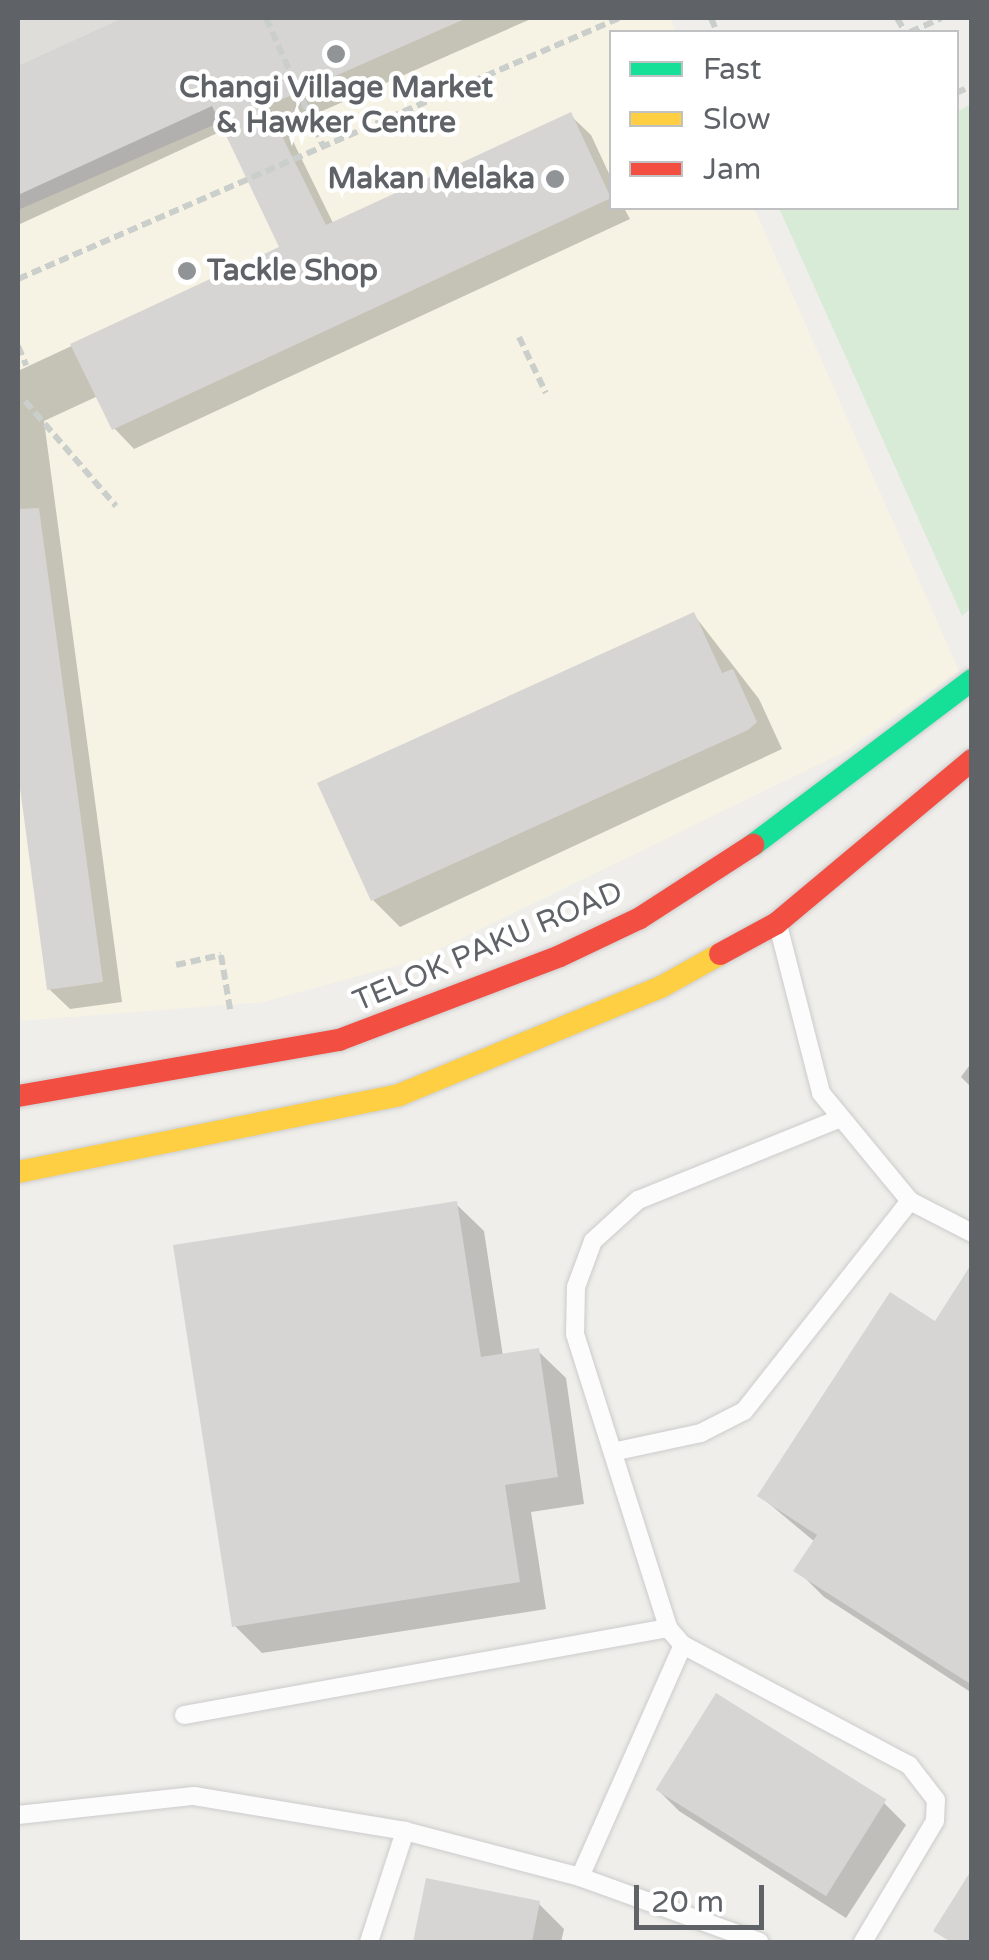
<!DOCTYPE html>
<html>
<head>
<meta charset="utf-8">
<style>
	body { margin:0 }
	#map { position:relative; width:989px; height:1960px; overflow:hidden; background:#efeeea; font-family:"Varela Round",sans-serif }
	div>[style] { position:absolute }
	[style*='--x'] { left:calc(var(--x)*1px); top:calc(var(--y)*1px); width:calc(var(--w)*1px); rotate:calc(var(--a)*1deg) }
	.commercial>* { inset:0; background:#f7f3e4 }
	.industrial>* { inset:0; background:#dfddda }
	.green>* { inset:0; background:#d8ebd6 }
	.shadow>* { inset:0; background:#0003 }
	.building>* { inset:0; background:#d6d5d3; transform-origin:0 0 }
	.path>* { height:6px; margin-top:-3px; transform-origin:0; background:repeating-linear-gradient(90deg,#cacfcc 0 10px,transparent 0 15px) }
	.roads { filter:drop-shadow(0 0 2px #cbcccc) drop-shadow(0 0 2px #cbcccc) }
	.lane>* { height:18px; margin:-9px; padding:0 9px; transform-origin:9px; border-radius:9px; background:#fdfcfc }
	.fast>* { height:22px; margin:-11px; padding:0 11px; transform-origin:11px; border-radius:11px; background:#16e098 }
	.slow>* { height:22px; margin:-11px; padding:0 11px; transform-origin:11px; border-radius:11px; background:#ffcf43 }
	.jam>* { height:22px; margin:-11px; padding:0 11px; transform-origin:11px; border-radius:11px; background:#f24e42 }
	.dots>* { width:28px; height:28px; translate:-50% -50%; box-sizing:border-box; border:5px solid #fff; border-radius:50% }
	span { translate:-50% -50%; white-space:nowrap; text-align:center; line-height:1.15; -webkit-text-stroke:9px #fff; paint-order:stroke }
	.poi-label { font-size:30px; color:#5f6368; font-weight:700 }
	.right { translate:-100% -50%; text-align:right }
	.left { translate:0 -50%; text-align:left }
	.street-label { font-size:30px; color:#5f6368 }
	.frame { position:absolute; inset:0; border:20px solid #5f6368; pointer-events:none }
	.legend { position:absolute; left:609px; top:30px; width:350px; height:180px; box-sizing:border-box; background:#fff; border:2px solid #bfc1c3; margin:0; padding:12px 18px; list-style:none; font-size:30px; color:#5f6368 }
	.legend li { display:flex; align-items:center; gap:20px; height:50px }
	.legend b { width:50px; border:2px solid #bfc1c3 }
	.scale { position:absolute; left:634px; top:1885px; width:130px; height:45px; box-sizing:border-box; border:5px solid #5f6368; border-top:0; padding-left:12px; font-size:30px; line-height:35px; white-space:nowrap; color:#5f6368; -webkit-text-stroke:8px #fff; paint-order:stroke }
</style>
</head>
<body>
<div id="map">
	<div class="commercial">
		<i style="clip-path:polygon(18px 18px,670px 18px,676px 32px,612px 32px,612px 208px,754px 208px,959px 671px,844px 752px,417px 960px,263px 1002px,18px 1021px)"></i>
	</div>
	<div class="industrial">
		<i style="clip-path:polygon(18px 18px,251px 18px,285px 94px,18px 210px)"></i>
	</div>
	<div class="green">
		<i style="clip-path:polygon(971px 104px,972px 607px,962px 616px,779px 208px,956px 208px,957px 112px)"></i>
	</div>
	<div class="shadow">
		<i style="clip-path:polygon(129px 18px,533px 18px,286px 127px,334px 225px,570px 115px,591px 135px,612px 180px,612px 208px,624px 208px,630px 219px,134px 449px,114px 428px,98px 396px,44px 421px,122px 1002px,70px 1009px,49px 989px,18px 754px,18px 366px,20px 370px,282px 248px,226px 129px,18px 225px,18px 69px)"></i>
		<i style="clip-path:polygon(694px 615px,759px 699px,782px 749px,400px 927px,373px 900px)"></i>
		<i style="clip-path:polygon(972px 1062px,972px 1088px,961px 1077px)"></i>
		<i style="clip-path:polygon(456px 1204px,484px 1231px,503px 1356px,538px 1351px,566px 1378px,584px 1504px,531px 1512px,546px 1609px,262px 1653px,235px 1626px)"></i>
		<i style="clip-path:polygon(972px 1306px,972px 1693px,824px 1597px,797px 1570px,815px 1542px,760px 1496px,935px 1325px)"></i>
		<i style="clip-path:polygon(657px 1789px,884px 1803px,906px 1825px,846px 1918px,679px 1811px)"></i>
		<i style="clip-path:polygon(428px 1881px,539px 1904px,564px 1929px,561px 1942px,416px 1942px)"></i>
	</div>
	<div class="building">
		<i style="clip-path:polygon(123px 18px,467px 18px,267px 106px,326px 225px,571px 112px,611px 198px,112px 430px,70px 344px,279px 247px,212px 106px,18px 195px,18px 66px)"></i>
		<i style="clip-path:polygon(39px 508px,103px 982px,47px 990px,18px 773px,18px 509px)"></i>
		<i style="clip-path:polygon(694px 612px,722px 673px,733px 669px,757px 722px,748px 730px,371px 901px,317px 783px)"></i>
		<i style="clip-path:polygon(457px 1201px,481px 1357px,539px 1348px,558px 1477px,505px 1485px,520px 1582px,232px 1627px,173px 1245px)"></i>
		<i style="clip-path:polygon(972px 1263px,972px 1685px,793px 1571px,817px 1535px,757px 1496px,890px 1292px,935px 1321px)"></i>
		<i style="left:716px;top:1693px;width:201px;height:114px;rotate:32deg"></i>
		<i style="clip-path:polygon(972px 1869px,972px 1942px,951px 1942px,933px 1931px)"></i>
		<i style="clip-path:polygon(426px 1878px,540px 1901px,532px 1942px,413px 1942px)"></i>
	</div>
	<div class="path">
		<i style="--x:266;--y:18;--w:140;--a:66"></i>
		<i style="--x:711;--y:18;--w:15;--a:67"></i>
		<i style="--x:897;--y:18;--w:16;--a:60"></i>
		<i style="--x:910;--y:32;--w:34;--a:-24"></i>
		<i style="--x:956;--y:93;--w:17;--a:-24"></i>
		<i style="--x:18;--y:279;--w:655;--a:-23.47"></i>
		<i style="--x:519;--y:337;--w:62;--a:64.3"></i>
		<i style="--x:18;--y:346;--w:21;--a:67"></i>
		<i style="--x:25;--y:401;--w:139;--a:49.1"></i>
		<i style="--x:176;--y:965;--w:46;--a:-12.5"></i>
		<i style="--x:221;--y:955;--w:55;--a:80.5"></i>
	</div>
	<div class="roads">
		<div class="lane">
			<i style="--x:779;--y:929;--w:169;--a:75.6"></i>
			<i style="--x:821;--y:1093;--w:140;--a:50.5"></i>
			<i style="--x:910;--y:1201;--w:70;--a:27.3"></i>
			<i style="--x:841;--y:1118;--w:219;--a:158"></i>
			<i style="--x:638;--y:1200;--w:61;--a:137.7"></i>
			<i style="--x:593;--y:1241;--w:49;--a:110.3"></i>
			<i style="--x:576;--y:1287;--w:47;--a:91.2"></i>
			<i style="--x:575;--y:1334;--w:308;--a:72.4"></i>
			<i style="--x:668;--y:1628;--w:23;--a:49"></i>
			<i style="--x:683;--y:1645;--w:256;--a:28"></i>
			<i style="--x:909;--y:1765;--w:44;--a:52.4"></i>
			<i style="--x:936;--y:1800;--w:21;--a:93"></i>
			<i style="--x:935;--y:1821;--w:141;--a:120.8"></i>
			<i style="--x:617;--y:1451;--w:86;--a:-12.1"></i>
			<i style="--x:701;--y:1433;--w:48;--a:-27.1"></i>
			<i style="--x:744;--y:1411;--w:268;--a:-51.7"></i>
			<i style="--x:184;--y:1715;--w:492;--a:-10.2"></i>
			<i style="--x:18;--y:1815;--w:177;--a:-6.2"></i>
			<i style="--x:194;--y:1796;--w:214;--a:9.4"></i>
			<i style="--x:405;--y:1831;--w:181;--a:14.7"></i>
			<i style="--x:580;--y:1877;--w:191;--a:19.9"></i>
			<i style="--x:580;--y:1877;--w:254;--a:-66.1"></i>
			<i style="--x:369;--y:1942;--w:117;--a:-72"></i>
		</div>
		<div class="fast">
			<i style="--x:753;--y:845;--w:274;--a:-37"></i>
		</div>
		<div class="slow">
			<i style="--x:18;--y:1172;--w:389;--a:-11.4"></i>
			<i style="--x:399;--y:1095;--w:283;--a:-22.4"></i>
			<i style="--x:661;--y:987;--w:68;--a:-29.2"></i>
		</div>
		<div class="jam">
			<i style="--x:720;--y:954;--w:65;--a:-28.5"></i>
			<i style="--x:777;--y:923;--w:254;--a:-39.9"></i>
			<i style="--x:18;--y:1096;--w:326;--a:-9.9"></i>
			<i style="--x:339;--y:1040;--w:236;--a:-20.8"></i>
			<i style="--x:560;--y:956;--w:89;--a:-25.4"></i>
			<i style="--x:640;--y:918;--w:135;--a:-32.9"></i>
		</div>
	</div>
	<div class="dots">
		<i style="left:336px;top:54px;background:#919496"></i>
		<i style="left:555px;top:179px;background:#919496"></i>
		<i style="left:187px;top:271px;background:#919496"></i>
	</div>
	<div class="poi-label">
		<span style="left:336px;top:105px">Changi Village Market<br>&amp; Hawker Centre</span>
		<span class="right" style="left:535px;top:179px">Makan Melaka</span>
		<span class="left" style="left:207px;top:271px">Tackle Shop</span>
	</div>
	<div class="street-label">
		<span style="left:488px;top:947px;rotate:-23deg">TELOK PAKU ROAD</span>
	</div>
	<div class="frame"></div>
	<ul class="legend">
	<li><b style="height:12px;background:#16e098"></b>Fast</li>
	<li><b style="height:12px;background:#ffcf43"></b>Slow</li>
	<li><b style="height:12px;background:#f24e42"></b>Jam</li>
	</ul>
	<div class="scale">20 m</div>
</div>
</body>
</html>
